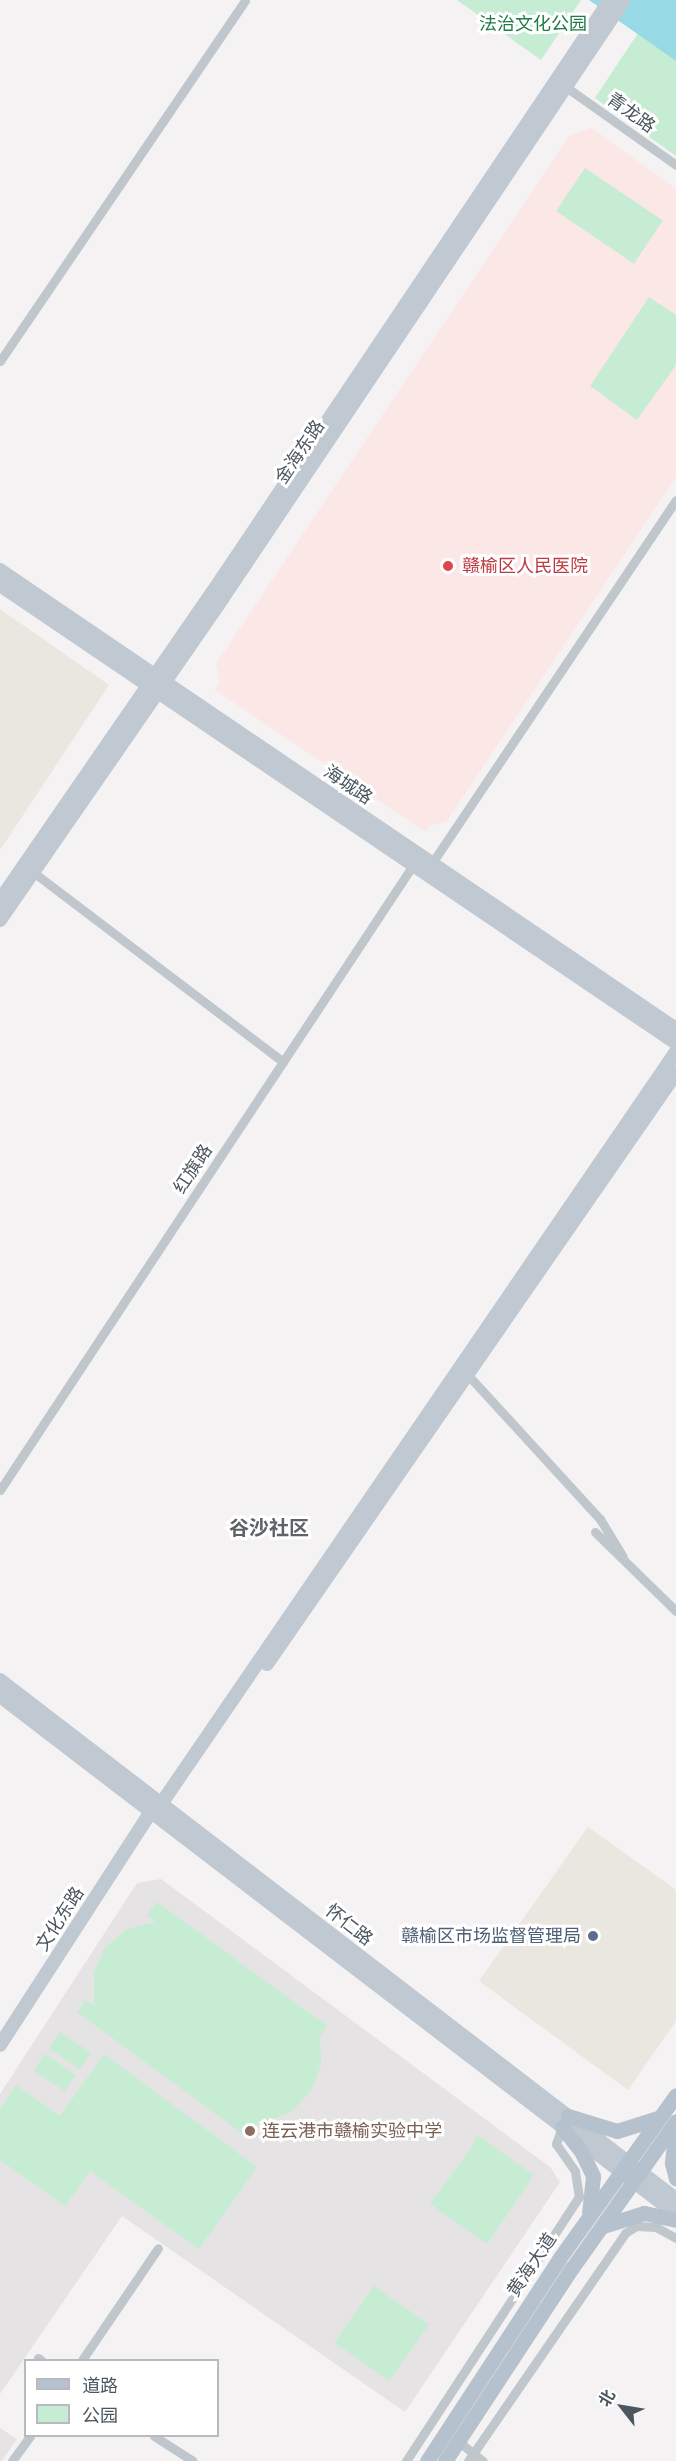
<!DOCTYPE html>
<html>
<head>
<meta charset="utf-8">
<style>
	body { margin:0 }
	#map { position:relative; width:676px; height:2461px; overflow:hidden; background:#f4f2f2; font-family:Inter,"Noto Sans SC",sans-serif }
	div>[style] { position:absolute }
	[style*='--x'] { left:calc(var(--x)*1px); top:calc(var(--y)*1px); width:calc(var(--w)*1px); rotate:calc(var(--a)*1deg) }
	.commercial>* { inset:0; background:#e9e7e0 }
	.education>* { inset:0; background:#e5e3e3 }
	.medical>* { inset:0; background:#fae7e6 }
	.green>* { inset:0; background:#c6edd3; transform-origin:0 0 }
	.water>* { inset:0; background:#97d9e5 }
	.street>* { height:9px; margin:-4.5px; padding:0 4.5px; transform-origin:4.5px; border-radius:4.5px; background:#bfc7cd }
	.secondary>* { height:14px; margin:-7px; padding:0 7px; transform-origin:7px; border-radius:7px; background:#c0c9d1 }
	.primary>* { height:15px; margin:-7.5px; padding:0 7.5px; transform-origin:7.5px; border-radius:7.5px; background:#b5c2ce }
	.dots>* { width:16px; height:16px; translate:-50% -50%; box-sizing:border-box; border:3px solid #fff; border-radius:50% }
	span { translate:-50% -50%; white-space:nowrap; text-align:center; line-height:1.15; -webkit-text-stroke:6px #fff; paint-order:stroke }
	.park-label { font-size:18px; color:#207b49 }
	.street-label { font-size:18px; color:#4b565e }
	.health-label { font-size:18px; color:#be3a42 }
	.left { translate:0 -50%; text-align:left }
	.service-label { font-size:18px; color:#4e5e75 }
	.right { translate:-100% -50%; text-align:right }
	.education-label { font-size:18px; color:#785e54 }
	.neighbourhood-label { font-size:20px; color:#5f6366; font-weight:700 }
	.legend { position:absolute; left:24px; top:2359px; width:195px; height:78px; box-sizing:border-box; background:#fff; border:2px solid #b7bbbf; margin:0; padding:8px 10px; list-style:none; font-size:18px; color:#4b565e }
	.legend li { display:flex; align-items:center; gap:12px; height:30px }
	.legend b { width:30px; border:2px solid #b7bbbf }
	.north { position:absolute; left:592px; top:2377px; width:60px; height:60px; -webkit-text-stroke:4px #fff; paint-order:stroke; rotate:301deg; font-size:16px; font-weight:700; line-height:24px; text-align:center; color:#4b565e }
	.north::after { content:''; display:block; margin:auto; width:21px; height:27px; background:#4b565e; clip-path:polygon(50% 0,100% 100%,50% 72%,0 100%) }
</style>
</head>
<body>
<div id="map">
	<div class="commercial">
		<i style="clip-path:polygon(0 609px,109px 685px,0 850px)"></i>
		<i style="clip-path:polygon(588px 1827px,676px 1890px,676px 2021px,628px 2090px,479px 1981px)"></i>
	</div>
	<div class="education">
		<i style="clip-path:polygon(161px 1879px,550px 2167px,560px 2182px,405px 2412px,122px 2216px,0 2394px,0 2094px,137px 1883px)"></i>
		<i style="clip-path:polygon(0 2428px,17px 2439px,2px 2461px,0 2461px)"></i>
	</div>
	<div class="medical">
		<i style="clip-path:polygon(592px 128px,676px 189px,676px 477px,447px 821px,431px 825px,426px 832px,215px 690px,220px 683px,216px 664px,570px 135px)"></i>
	</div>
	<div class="green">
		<i style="clip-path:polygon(457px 0,581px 0,541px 60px)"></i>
		<i style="clip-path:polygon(660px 0,676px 0,676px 156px,595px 98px)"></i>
		<i style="left:585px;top:168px;width:94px;height:52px;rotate:34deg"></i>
		<i style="clip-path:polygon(649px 297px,676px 315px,676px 365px,637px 420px,590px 386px)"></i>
		<i style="clip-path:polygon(157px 1902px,327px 2026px,320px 2036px,321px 2065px,311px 2091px,291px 2112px,255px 2125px,247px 2137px,77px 2012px,85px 2000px,94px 2005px,94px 1972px,105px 1948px,127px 1929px,155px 1922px,147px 1915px)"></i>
		<i style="left:60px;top:2032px;width:37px;height:20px;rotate:34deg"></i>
		<i style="left:45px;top:2054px;width:37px;height:20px;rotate:34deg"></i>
		<i style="clip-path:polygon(104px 2054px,257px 2167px,199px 2249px,90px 2171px,65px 2206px,0 2160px,0 2109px,16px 2085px,60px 2116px)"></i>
		<i style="clip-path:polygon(477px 2135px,534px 2175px,487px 2244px,430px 2204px,472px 2147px)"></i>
		<i style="left:374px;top:2286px;width:67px;height:69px;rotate:35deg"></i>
	</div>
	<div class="water">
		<i style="clip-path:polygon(589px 0,676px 0,676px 61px)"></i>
	</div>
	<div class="street">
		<i style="--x:566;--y:87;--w:135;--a:35.3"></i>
		<i style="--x:0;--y:361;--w:436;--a:-55.8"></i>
		<i style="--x:432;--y:863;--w:437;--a:-56.1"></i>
		<i style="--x:33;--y:872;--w:314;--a:37.2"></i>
		<i style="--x:467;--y:1374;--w:197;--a:47.5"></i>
		<i style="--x:600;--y:1519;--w:44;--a:58.8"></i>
		<i style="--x:0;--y:1490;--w:749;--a:-56.54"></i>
		<i style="--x:595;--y:1532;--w:113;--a:44.3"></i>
		<i style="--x:38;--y:2358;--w:4;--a:34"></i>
		<i style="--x:82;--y:2360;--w:135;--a:-55.8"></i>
		<i style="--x:154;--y:2436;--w:46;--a:32.7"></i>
		<i style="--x:458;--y:2441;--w:32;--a:39"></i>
		<i style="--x:12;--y:2461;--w:31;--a:-54"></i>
		<i style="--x:406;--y:2461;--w:316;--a:-56.8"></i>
		<i style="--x:579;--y:2197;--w:26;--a:-99"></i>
		<i style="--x:575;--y:2171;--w:33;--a:-125"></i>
		<i style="--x:556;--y:2144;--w:18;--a:-71"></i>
		<i style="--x:468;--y:2461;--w:277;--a:-55.4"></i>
		<i style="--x:625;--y:2233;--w:13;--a:-32"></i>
		<i style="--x:636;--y:2226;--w:20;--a:3"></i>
		<i style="--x:656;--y:2227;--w:23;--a:29"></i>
	</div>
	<div class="secondary">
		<i style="--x:0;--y:570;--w:817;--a:34.18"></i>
		<i style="--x:0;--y:585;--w:817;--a:34.12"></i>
		<i style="--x:0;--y:900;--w:373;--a:-55.4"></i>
		<i style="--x:212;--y:593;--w:714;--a:-56.13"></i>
		<i style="--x:0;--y:920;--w:390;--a:-55.3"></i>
		<i style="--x:222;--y:599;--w:721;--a:-56.13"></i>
		<i style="--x:267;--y:1664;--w:719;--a:-55.31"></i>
		<i style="--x:0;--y:1680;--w:852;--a:37.52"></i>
		<i style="--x:0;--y:1696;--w:852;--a:37.46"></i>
		<i style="--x:161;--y:1804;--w:911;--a:-55.6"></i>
		<i style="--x:0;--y:2045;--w:278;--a:-57.1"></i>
	</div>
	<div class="primary">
		<i style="--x:568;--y:2116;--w:51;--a:17"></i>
		<i style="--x:617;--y:2131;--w:43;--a:-17.6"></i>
		<i style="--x:562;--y:2127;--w:31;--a:52"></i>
		<i style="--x:581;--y:2151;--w:28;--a:64"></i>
		<i style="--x:593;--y:2176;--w:37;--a:96"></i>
		<i style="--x:676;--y:2129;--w:34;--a:97"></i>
		<i style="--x:672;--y:2163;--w:16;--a:76"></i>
		<i style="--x:603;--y:2226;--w:43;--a:-17.6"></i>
		<i style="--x:644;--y:2213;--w:33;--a:12"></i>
		<i style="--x:427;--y:2461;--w:241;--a:-56.8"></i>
		<i style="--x:559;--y:2259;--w:201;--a:-54.5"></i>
		<i style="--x:445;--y:2461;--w:231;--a:-56.7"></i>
		<i style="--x:572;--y:2268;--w:180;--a:-54.7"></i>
	</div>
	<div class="dots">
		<i style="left:448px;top:566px;background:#e0444e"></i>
		<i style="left:593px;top:1936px;background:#5c6f8a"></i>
		<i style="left:250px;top:2131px;background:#8d6e63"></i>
	</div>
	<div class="park-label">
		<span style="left:533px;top:24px">法治文化公园</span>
	</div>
	<div class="street-label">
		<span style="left:631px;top:113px;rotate:36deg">青龙路</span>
		<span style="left:300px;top:452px;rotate:-56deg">金海东路</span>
		<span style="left:348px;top:785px;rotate:34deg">海城路</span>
		<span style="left:193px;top:1169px;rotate:-57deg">红旗路</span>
		<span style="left:60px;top:1919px;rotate:-57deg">文化东路</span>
		<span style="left:349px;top:1925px;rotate:38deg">怀仁路</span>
		<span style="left:532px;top:2265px;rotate:-56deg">黄海大道</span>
	</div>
	<div class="health-label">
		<span class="left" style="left:462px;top:566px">赣榆区人民医院</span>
	</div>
	<div class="service-label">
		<span class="right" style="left:581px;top:1936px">赣榆区市场监督管理局</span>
	</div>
	<div class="education-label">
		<span class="left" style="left:262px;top:2131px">连云港市赣榆实验中学</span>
	</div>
	<div class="neighbourhood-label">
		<span style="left:269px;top:1528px">谷沙社区</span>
	</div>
	<ul class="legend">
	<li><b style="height:8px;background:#b5c2ce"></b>道路</li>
	<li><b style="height:16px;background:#c6edd3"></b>公园</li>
	</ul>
	<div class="north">北</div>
</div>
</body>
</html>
